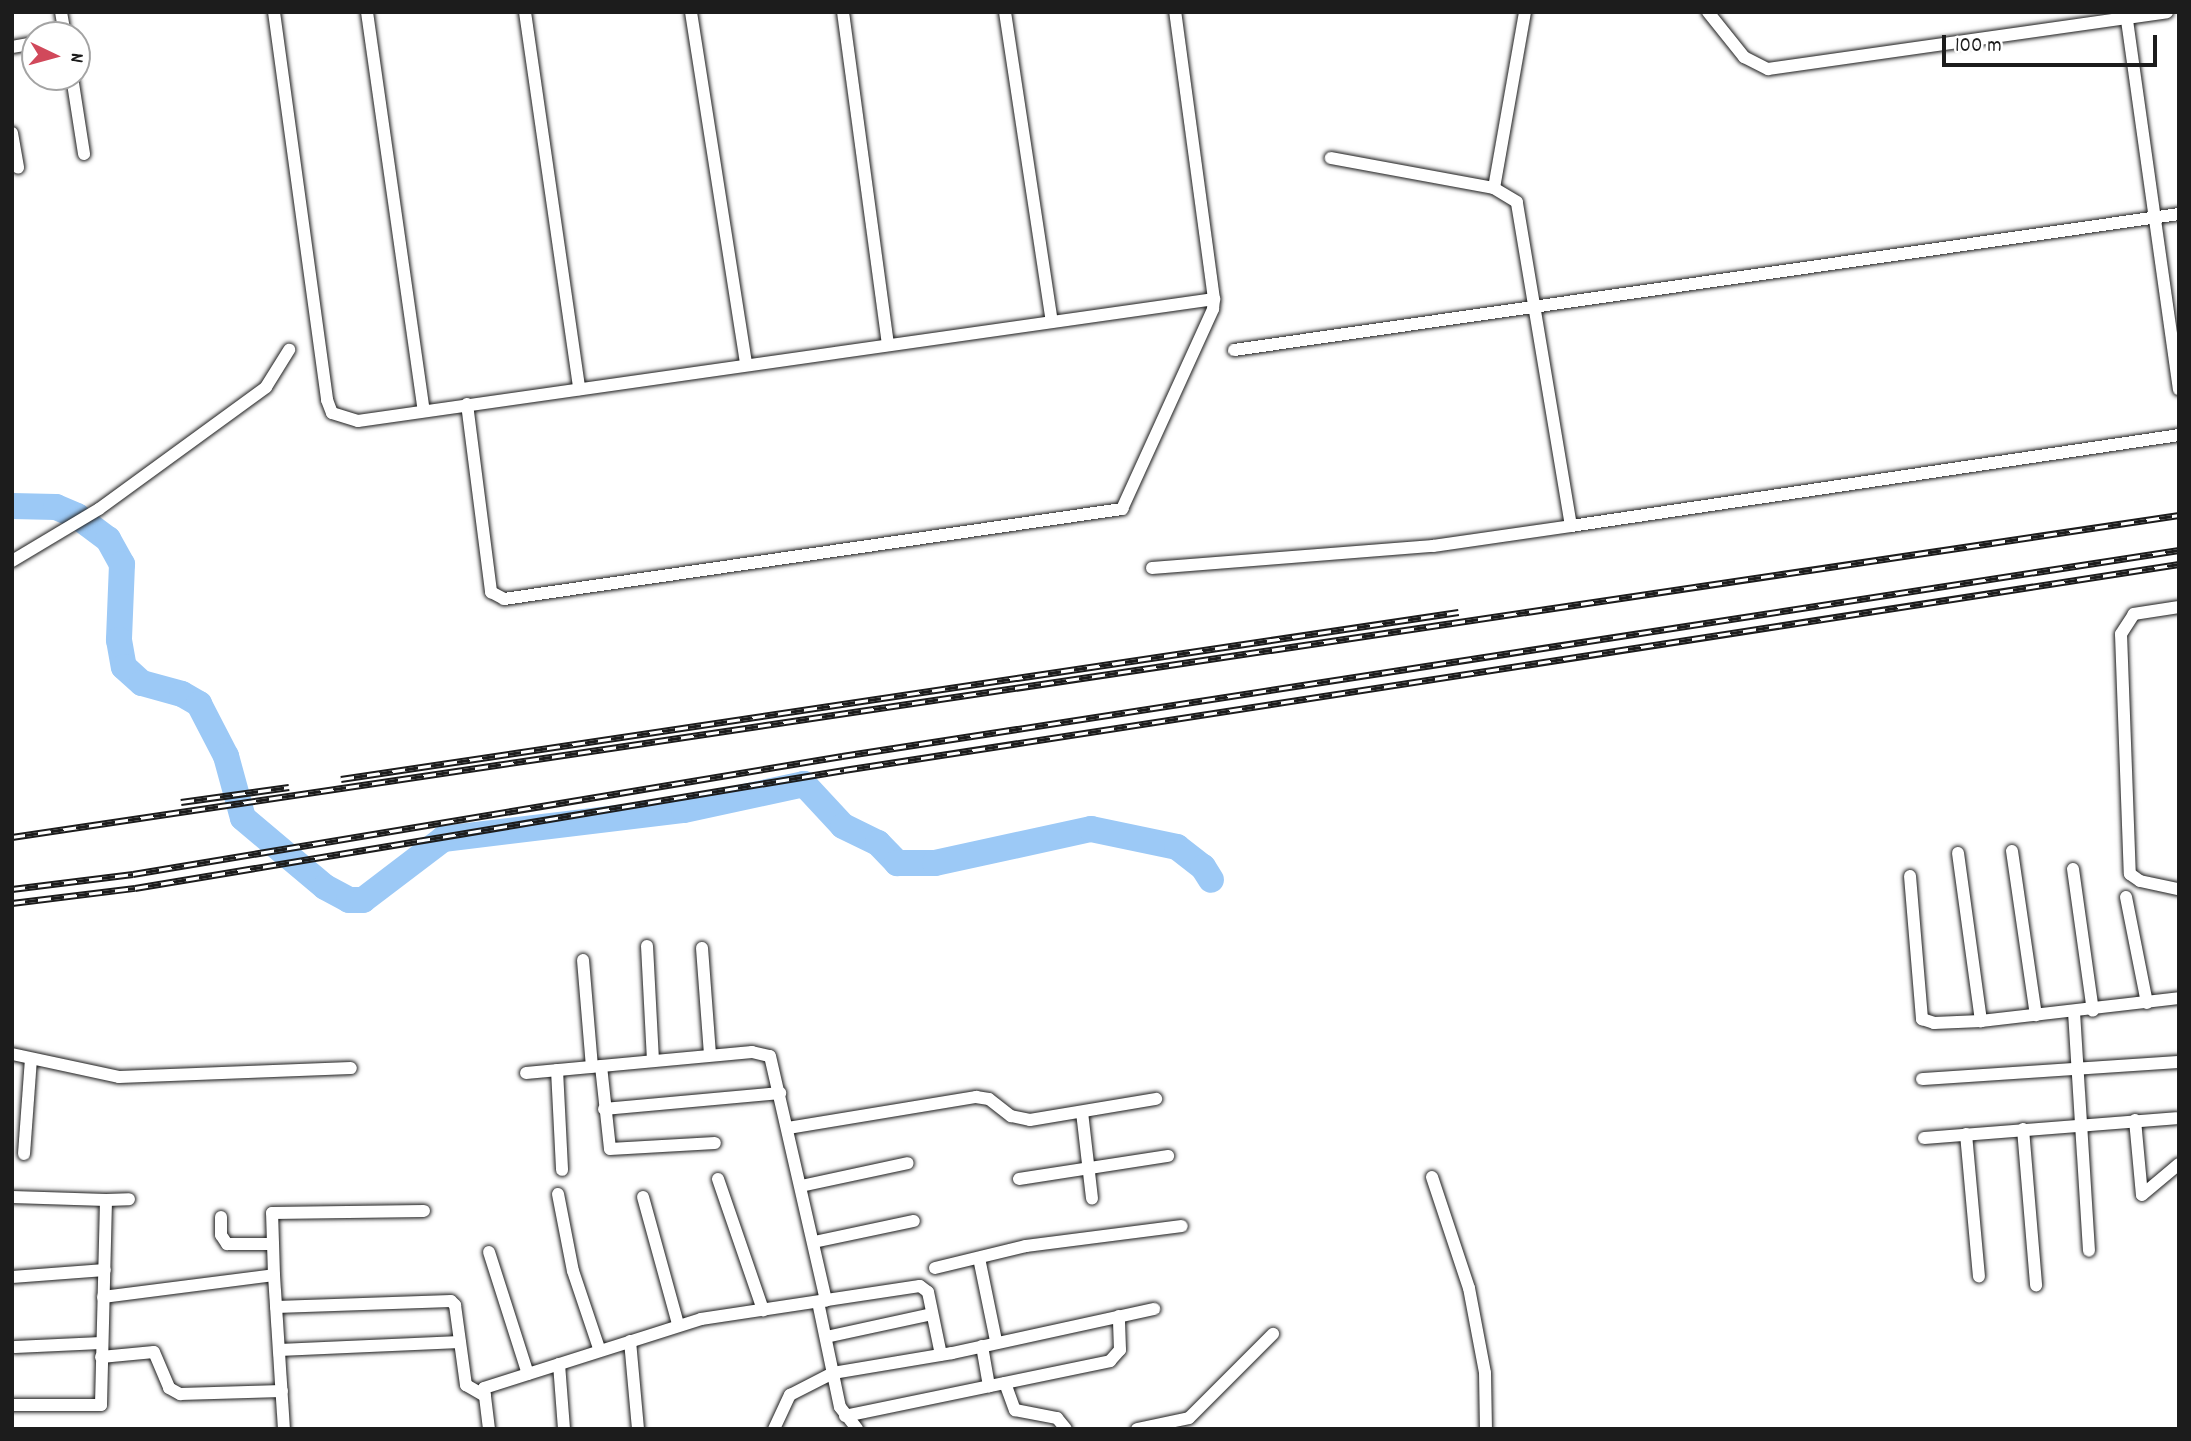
<!DOCTYPE html>
<html>
<head>
<meta charset="utf-8">
<style>
	body { margin:0 }
	#map { position:relative; width:2191px; height:1441px; overflow:hidden; background:#fff; font-family:Dekko,sans-serif }
	div>[style] { position:absolute }
	[style*='--x'] { left:calc(var(--x)*1px); top:calc(var(--y)*1px); width:calc(var(--w)*1px); rotate:calc(var(--a)*1deg) }
	.river>* { height:26px; margin:-13px; padding:0 13px; transform-origin:13px; border-radius:13px; background:#9cc9f6 }
	.roads { filter:drop-shadow(0 0 2px #1c1c1c) drop-shadow(0 0 2px #1c1c1c) }
	.street>* { height:12px; margin:-6px; padding:0 6px; transform-origin:6px; border-radius:6px; background:#fff }
	.rail>* { height:7px; margin-top:-3.5px; transform-origin:0; background:repeating-linear-gradient(90deg,#fff 0 13px,#1c1c1c 0 26px); box-sizing:border-box; border-block:2px solid #1c1c1c }
	span { translate:-50% -50%; white-space:nowrap; text-align:center; line-height:1.15; -webkit-text-stroke:5px #fff; paint-order:stroke }
	.frame { position:absolute; inset:0; border:14px solid #1c1c1c; pointer-events:none }
	.north { position:absolute; left:21px; top:21px; width:70px; height:70px; box-sizing:border-box; background:#fff; border:2px solid #a4a4a4; border-radius:50%; rotate:95deg; font-size:19px; font-weight:700; line-height:28px; text-align:center; color:#1c1c1c }
	.north::after { content:''; display:block; margin:auto; width:24px; height:32px; background:#d1495b; clip-path:polygon(50% 0,100% 100%,50% 72%,0 100%) }
	.scale { position:absolute; left:1942px; top:35px; width:215px; height:32px; box-sizing:border-box; border:4px solid #1c1c1c; border-top:0; padding-left:9px; font-size:21px; line-height:24px; white-space:nowrap; color:#1c1c1c; -webkit-text-stroke:5px #fff; paint-order:stroke }
</style>
</head>
<body>
<div id="map">
	<div class="river">
		<i style="--x:12;--y:506;--w:44;--a:1.3"></i>
		<i style="--x:56;--y:507;--w:23;--a:23"></i>
		<i style="--x:77;--y:516;--w:39;--a:37"></i>
		<i style="--x:108;--y:539;--w:29;--a:61"></i>
		<i style="--x:122;--y:564;--w:76;--a:92.3"></i>
		<i style="--x:119;--y:640;--w:27;--a:80"></i>
		<i style="--x:124;--y:667;--w:24;--a:42"></i>
		<i style="--x:142;--y:683;--w:41;--a:15.4"></i>
		<i style="--x:182;--y:694;--w:20;--a:30"></i>
		<i style="--x:199;--y:704;--w:59;--a:62.6"></i>
		<i style="--x:226;--y:756;--w:64;--a:74.7"></i>
		<i style="--x:243;--y:818;--w:107;--a:40.1"></i>
		<i style="--x:325;--y:887;--w:27;--a:28"></i>
		<i style="--x:349;--y:900;--w:14;--a:0"></i>
		<i style="--x:363;--y:900;--w:101;--a:-37.3"></i>
		<i style="--x:443;--y:839;--w:243;--a:-6.9"></i>
		<i style="--x:684;--y:810;--w:123;--a:-12.2"></i>
		<i style="--x:804;--y:784;--w:57;--a:47.1"></i>
		<i style="--x:843;--y:826;--w:39;--a:26"></i>
		<i style="--x:878;--y:843;--w:28;--a:46"></i>
		<i style="--x:897;--y:863;--w:38;--a:0"></i>
		<i style="--x:935;--y:863;--w:160;--a:-12.3"></i>
		<i style="--x:1091;--y:829;--w:88;--a:11.8"></i>
		<i style="--x:1177;--y:847;--w:33;--a:38"></i>
		<i style="--x:1203;--y:867;--w:15;--a:58"></i>
	</div>
	<div class="roads">
		<div class="street">
			<i style="--x:61;--y:12;--w:23;--a:80"></i>
			<i style="--x:274;--y:12;--w:392;--a:82.2"></i>
			<i style="--x:327;--y:400;--w:14;--a:69"></i>
			<i style="--x:332;--y:413;--w:27;--a:17"></i>
			<i style="--x:358;--y:421;--w:865;--a:-8.11"></i>
			<i style="--x:1214;--y:299;--w:290;--a:-97.7"></i>
			<i style="--x:367;--y:12;--w:403;--a:81.9"></i>
			<i style="--x:525;--y:12;--w:381;--a:81.8"></i>
			<i style="--x:691;--y:12;--w:357;--a:81.1"></i>
			<i style="--x:843;--y:12;--w:336;--a:82.3"></i>
			<i style="--x:1005;--y:12;--w:313;--a:81.4"></i>
			<i style="--x:1708;--y:12;--w:58;--a:51.3"></i>
			<i style="--x:1744;--y:57;--w:27;--a:27"></i>
			<i style="--x:1768;--y:69;--w:403;--a:-8.1"></i>
			<i style="--x:2126;--y:13;--w:380;--a:82"></i>
			<i style="--x:12;--y:47;--w:23;--a:-10"></i>
			<i style="--x:72;--y:77;--w:78;--a:81.1"></i>
			<i style="--x:12;--y:133;--w:35;--a:80"></i>
			<i style="--x:1494;--y:188;--w:179;--a:-80"></i>
			<i style="--x:1234;--y:350;--w:955;--a:-8.19"></i>
			<i style="--x:467;--y:404;--w:190;--a:82.7"></i>
			<i style="--x:491;--y:592;--w:15;--a:28"></i>
			<i style="--x:504;--y:599;--w:625;--a:-8.29"></i>
			<i style="--x:1122;--y:509;--w:220;--a:-65.5"></i>
			<i style="--x:1213;--y:309;--w:10;--a:-84"></i>
			<i style="--x:1571;--y:526;--w:615;--a:-8.51"></i>
			<i style="--x:12;--y:561;--w:101;--a:-30.9"></i>
			<i style="--x:99;--y:509;--w:207;--a:-36.1"></i>
			<i style="--x:266;--y:387;--w:44;--a:-58.1"></i>
			<i style="--x:1152;--y:568;--w:282;--a:-4.5"></i>
			<i style="--x:1433;--y:546;--w:139;--a:-8.2"></i>
			<i style="--x:1571;--y:526;--w:328;--a:-99.5"></i>
			<i style="--x:1517;--y:202;--w:27;--a:-149"></i>
			<i style="--x:1494;--y:188;--w:166;--a:-169.6"></i>
			<i style="--x:2179;--y:607;--w:46;--a:171.2"></i>
			<i style="--x:2134;--y:614;--w:24;--a:123"></i>
			<i style="--x:2121;--y:634;--w:240;--a:87.9"></i>
			<i style="--x:2130;--y:874;--w:12;--a:35"></i>
			<i style="--x:2140;--y:881;--w:40;--a:12"></i>
			<i style="--x:2012;--y:851;--w:166;--a:81.7"></i>
			<i style="--x:1958;--y:853;--w:170;--a:82.2"></i>
			<i style="--x:2073;--y:869;--w:143;--a:82"></i>
			<i style="--x:1910;--y:876;--w:144;--a:85.2"></i>
			<i style="--x:1922;--y:1019;--w:13;--a:18"></i>
			<i style="--x:1934;--y:1023;--w:47;--a:-2.4"></i>
			<i style="--x:1981;--y:1021;--w:199;--a:-6.6"></i>
			<i style="--x:2126;--y:897;--w:108;--a:78.8"></i>
			<i style="--x:647;--y:946;--w:114;--a:87"></i>
			<i style="--x:702;--y:948;--w:107;--a:85.7"></i>
			<i style="--x:583;--y:960;--w:107;--a:85.2"></i>
			<i style="--x:2074;--y:1012;--w:239;--a:86.4"></i>
			<i style="--x:12;--y:1054;--w:109;--a:12.1"></i>
			<i style="--x:119;--y:1077;--w:232;--a:-2.2"></i>
			<i style="--x:601;--y:1066;--w:83;--a:83.8"></i>
			<i style="--x:610;--y:1149;--w:105;--a:-3.3"></i>
			<i style="--x:557;--y:1070;--w:100;--a:87.1"></i>
			<i style="--x:526;--y:1073;--w:227;--a:-5.3"></i>
			<i style="--x:752;--y:1052;--w:18;--a:13"></i>
			<i style="--x:770;--y:1056;--w:251;--a:77.1"></i>
			<i style="--x:1922;--y:1079;--w:258;--a:-3.8"></i>
			<i style="--x:604;--y:1109;--w:177;--a:-5.2"></i>
			<i style="--x:1082;--y:1112;--w:87;--a:83.4"></i>
			<i style="--x:2135;--y:1120;--w:75;--a:84.7"></i>
			<i style="--x:2142;--y:1195;--w:48;--a:-40"></i>
			<i style="--x:788;--y:1128;--w:191;--a:-9.4"></i>
			<i style="--x:976;--y:1097;--w:13;--a:9"></i>
			<i style="--x:989;--y:1099;--w:28;--a:38"></i>
			<i style="--x:1011;--y:1116;--w:19;--a:12"></i>
			<i style="--x:1030;--y:1120;--w:128;--a:-9.5"></i>
			<i style="--x:2023;--y:1129;--w:157;--a:85.2"></i>
			<i style="--x:1966;--y:1134;--w:143;--a:84.8"></i>
			<i style="--x:1924;--y:1138;--w:253;--a:-4.5"></i>
			<i style="--x:24;--y:1154;--w:95;--a:-85.8"></i>
			<i style="--x:1432;--y:1177;--w:117;--a:71.6"></i>
			<i style="--x:1469;--y:1288;--w:86;--a:79.3"></i>
			<i style="--x:1485;--y:1373;--w:56;--a:89"></i>
			<i style="--x:718;--y:1179;--w:139;--a:71"></i>
			<i style="--x:1019;--y:1179;--w:151;--a:-8.8"></i>
			<i style="--x:801;--y:1186;--w:109;--a:-12.1"></i>
			<i style="--x:558;--y:1194;--w:78;--a:79"></i>
			<i style="--x:573;--y:1271;--w:84;--a:71.4"></i>
			<i style="--x:12;--y:1197;--w:94;--a:1.8"></i>
			<i style="--x:643;--y:1197;--w:132;--a:74.6"></i>
			<i style="--x:221;--y:1217;--w:18;--a:90"></i>
			<i style="--x:221;--y:1235;--w:11;--a:56"></i>
			<i style="--x:227;--y:1244;--w:46;--a:0"></i>
			<i style="--x:814;--y:1242;--w:102;--a:-11.9"></i>
			<i style="--x:489;--y:1252;--w:128;--a:72.3"></i>
			<i style="--x:979;--y:1258;--w:85;--a:78.4"></i>
			<i style="--x:935;--y:1268;--w:94;--a:-13.6"></i>
			<i style="--x:1026;--y:1246;--w:157;--a:-7.3"></i>
			<i style="--x:274;--y:1275;--w:154;--a:86.3"></i>
			<i style="--x:12;--y:1277;--w:93;--a:-4.3"></i>
			<i style="--x:103;--y:1297;--w:172;--a:-7.3"></i>
			<i style="--x:274;--y:1275;--w:62;--a:-91.8"></i>
			<i style="--x:272;--y:1213;--w:152;--a:-0.8"></i>
			<i style="--x:818;--y:1302;--w:107;--a:78.2"></i>
			<i style="--x:840;--y:1407;--w:28;--a:52"></i>
			<i style="--x:276;--y:1307;--w:175;--a:-2"></i>
			<i style="--x:451;--y:1301;--w:6;--a:45"></i>
			<i style="--x:455;--y:1305;--w:81;--a:82.2"></i>
			<i style="--x:466;--y:1385;--w:22;--a:30"></i>
			<i style="--x:826;--y:1337;--w:108;--a:-12.2"></i>
			<i style="--x:630;--y:1341;--w:88;--a:84.8"></i>
			<i style="--x:982;--y:1346;--w:41;--a:80.1"></i>
			<i style="--x:15;--y:1347;--w:86;--a:-2.7"></i>
			<i style="--x:279;--y:1350;--w:181;--a:-2.5"></i>
			<i style="--x:101;--y:1357;--w:53;--a:-5.4"></i>
			<i style="--x:154;--y:1352;--w:39;--a:67"></i>
			<i style="--x:169;--y:1388;--w:13;--a:29"></i>
			<i style="--x:180;--y:1394;--w:102;--a:-1.7"></i>
			<i style="--x:559;--y:1364;--w:65;--a:85.6"></i>
			<i style="--x:1005;--y:1383;--w:29;--a:70"></i>
			<i style="--x:1015;--y:1410;--w:43;--a:10.8"></i>
			<i style="--x:1057;--y:1418;--w:14;--a:51"></i>
			<i style="--x:12;--y:1405;--w:89;--a:0"></i>
			<i style="--x:101;--y:1405;--w:205;--a:-88.6"></i>
			<i style="--x:106;--y:1200;--w:23;--a:-2"></i>
			<i style="--x:845;--y:1416;--w:271;--a:-11.7"></i>
			<i style="--x:1110;--y:1361;--w:15;--a:-48"></i>
			<i style="--x:1120;--y:1350;--w:34;--a:-92"></i>
			<i style="--x:489;--y:1429;--w:41;--a:-97"></i>
			<i style="--x:484;--y:1388;--w:228;--a:-17.6"></i>
			<i style="--x:701;--y:1319;--w:221;--a:-8.6"></i>
			<i style="--x:920;--y:1286;--w:10;--a:37"></i>
			<i style="--x:928;--y:1292;--w:64;--a:78.3"></i>
			<i style="--x:774;--y:1429;--w:38;--a:-65"></i>
			<i style="--x:790;--y:1395;--w:48;--a:-27.1"></i>
			<i style="--x:833;--y:1373;--w:121;--a:-9.5"></i>
			<i style="--x:952;--y:1353;--w:207;--a:-12.3"></i>
			<i style="--x:1137;--y:1429;--w:53;--a:-11.9"></i>
			<i style="--x:1189;--y:1418;--w:119;--a:-45"></i>
		</div>
	</div>
	<div class="rail">
		<i style="--x:341;--y:779;--w:1130;--a:-8.5"></i>
		<i style="--x:181;--y:802;--w:109;--a:-7.9"></i>
		<i style="--x:12;--y:837;--w:2191;--a:-8.45"></i>
		<i style="--x:12;--y:889;--w:122;--a:-7.1"></i>
		<i style="--x:133;--y:874;--w:719;--a:-9.45"></i>
		<i style="--x:842;--y:756;--w:1353;--a:-8.76"></i>
		<i style="--x:12;--y:903;--w:124;--a:-7"></i>
		<i style="--x:135;--y:888;--w:719;--a:-9.45"></i>
		<i style="--x:844;--y:770;--w:1351;--a:-8.77"></i>
	</div>
	<div class="frame"></div>
	<div class="north">N</div>
	<div class="scale">100 m</div>
</div>
</body>
</html>
